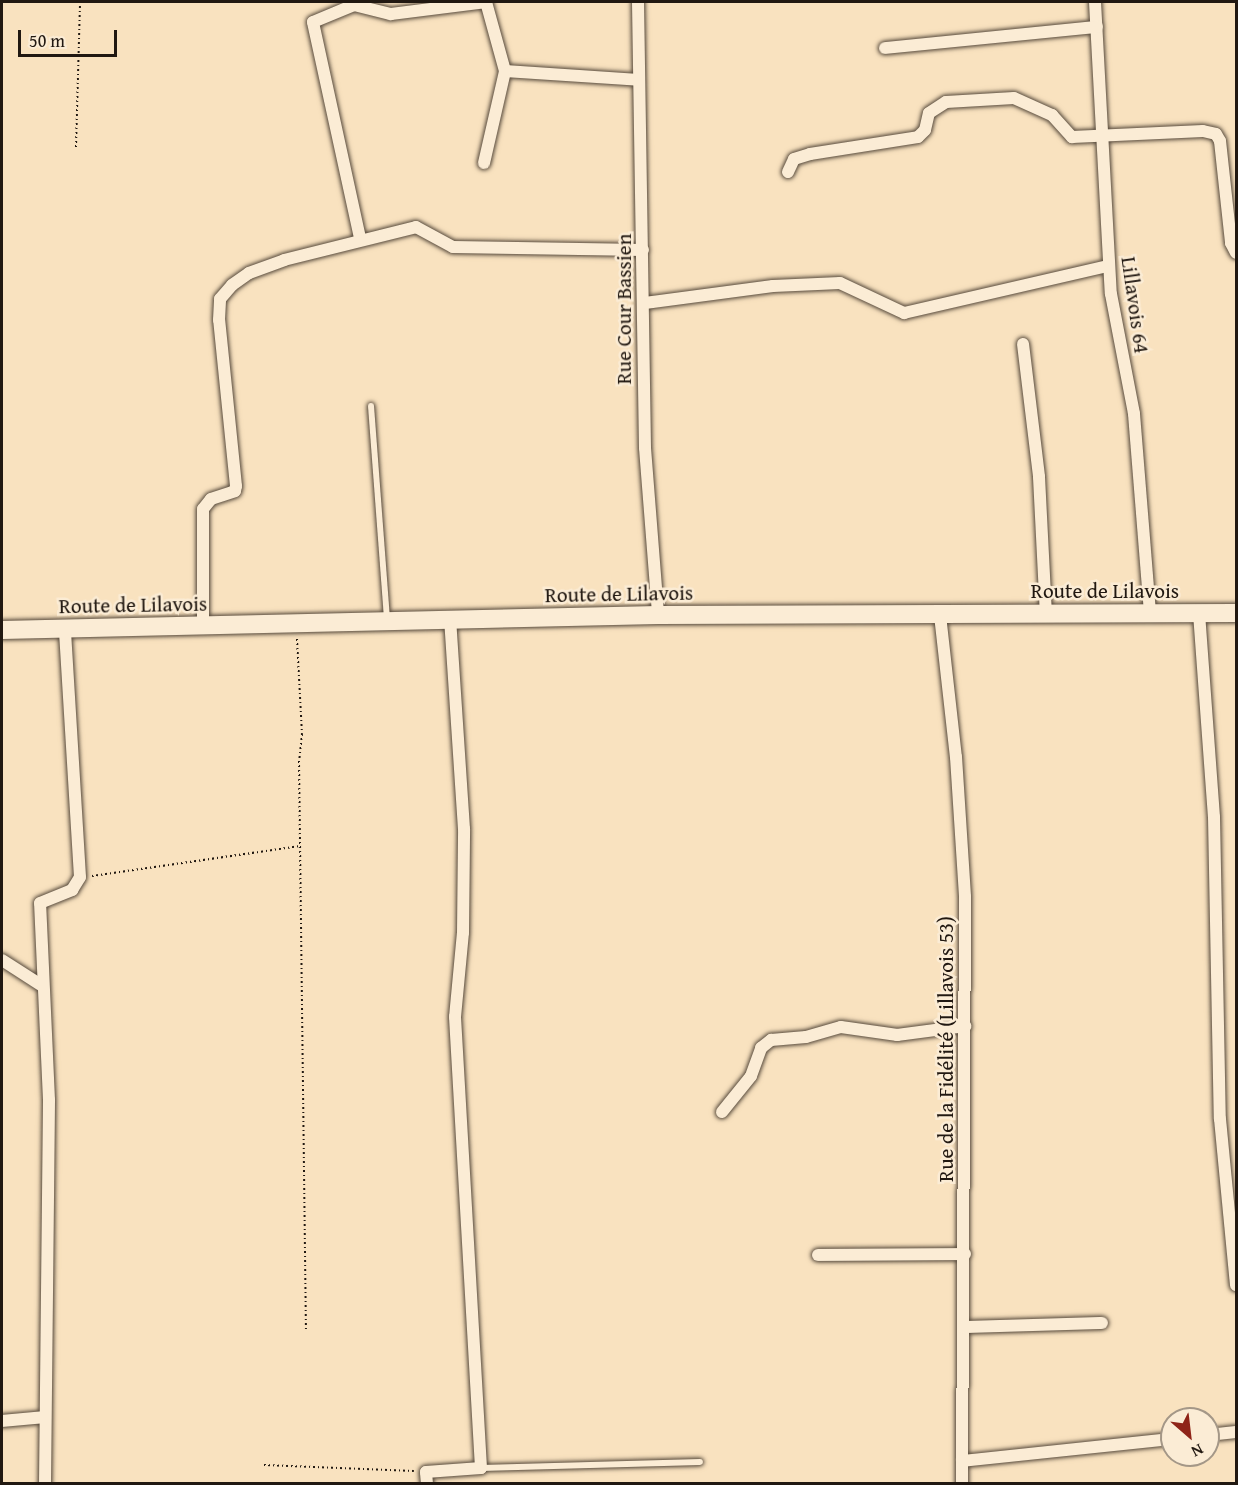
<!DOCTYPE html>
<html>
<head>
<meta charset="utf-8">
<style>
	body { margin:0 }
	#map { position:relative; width:1238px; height:1485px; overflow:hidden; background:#f9e2bf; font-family:"Gentium Book Plus",serif }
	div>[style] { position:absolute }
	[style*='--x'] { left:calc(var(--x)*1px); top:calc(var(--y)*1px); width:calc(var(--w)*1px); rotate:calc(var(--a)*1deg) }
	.path>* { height:2px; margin-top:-1px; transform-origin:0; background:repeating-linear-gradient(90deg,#211811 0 1.5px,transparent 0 4.5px) }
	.roads { filter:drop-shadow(0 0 2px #574a3c) drop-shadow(0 0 2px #574a3c) }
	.lane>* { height:6px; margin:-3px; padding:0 3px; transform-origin:3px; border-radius:3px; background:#fbecd5 }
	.street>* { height:12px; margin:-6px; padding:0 6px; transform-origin:6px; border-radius:6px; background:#fbecd5 }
	.secondary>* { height:18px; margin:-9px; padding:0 9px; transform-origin:9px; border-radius:9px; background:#fbecd5 }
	span { translate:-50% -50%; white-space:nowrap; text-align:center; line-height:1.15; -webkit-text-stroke:5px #fbecd5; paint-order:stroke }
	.street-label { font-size:21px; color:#211811 }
	.frame { position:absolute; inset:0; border:3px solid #211811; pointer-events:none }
	.north { position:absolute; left:1160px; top:1407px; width:60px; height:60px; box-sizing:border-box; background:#fbecd5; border:2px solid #a49787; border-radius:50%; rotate:152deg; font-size:16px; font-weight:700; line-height:24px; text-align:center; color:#211811 }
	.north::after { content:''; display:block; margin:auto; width:21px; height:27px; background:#8f2418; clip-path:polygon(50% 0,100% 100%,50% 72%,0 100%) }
	.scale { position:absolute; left:18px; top:30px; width:99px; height:27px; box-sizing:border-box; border:3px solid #211811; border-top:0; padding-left:8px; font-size:18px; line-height:21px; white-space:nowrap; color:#211811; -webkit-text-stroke:4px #fbecd5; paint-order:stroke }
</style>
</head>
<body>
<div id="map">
	<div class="path">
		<i style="--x:76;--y:147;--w:145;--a:-88.4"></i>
		<i style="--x:297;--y:639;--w:95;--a:87"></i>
		<i style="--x:302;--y:734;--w:27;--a:96"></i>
		<i style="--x:299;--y:761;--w:569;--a:89.3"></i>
		<i style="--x:92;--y:876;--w:210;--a:-8.2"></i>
		<i style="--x:264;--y:1465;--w:150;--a:2.3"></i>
	</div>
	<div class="roads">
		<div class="lane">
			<i style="--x:371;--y:406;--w:213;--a:85.7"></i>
			<i style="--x:481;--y:1468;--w:219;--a:-1.6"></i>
		</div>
		<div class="street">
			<i style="--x:486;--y:2;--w:72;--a:74.6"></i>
			<i style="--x:505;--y:71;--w:134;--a:3.8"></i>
			<i style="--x:638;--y:2;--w:446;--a:89.1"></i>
			<i style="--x:645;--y:448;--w:168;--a:85.5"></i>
			<i style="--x:1095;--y:2;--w:292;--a:86.9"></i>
			<i style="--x:1111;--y:294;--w:122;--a:79.1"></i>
			<i style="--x:1134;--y:414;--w:200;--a:85.4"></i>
			<i style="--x:885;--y:48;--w:213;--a:-5.7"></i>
			<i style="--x:484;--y:163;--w:94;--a:-77.1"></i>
			<i style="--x:788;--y:172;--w:14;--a:-65"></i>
			<i style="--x:794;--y:159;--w:17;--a:-17"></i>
			<i style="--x:810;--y:154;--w:109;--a:-8.9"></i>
			<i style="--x:918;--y:137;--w:10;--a:-45"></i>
			<i style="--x:925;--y:130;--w:17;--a:-77"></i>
			<i style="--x:929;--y:113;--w:20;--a:-33"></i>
			<i style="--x:946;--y:102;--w:68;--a:-3.4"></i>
			<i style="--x:1014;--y:98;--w:42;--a:24.1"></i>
			<i style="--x:1052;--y:115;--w:30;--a:48"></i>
			<i style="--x:1072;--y:137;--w:131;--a:-2.6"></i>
			<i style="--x:1203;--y:131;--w:13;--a:13"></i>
			<i style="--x:1216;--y:134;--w:8;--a:60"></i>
			<i style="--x:1220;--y:141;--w:103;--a:83.8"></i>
			<i style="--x:1231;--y:243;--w:11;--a:63"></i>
			<i style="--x:360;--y:238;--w:221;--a:-102.3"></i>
			<i style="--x:313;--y:22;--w:44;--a:-22.5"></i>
			<i style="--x:354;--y:5;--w:38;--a:14"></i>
			<i style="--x:391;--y:14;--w:96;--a:-7.2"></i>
			<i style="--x:645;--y:303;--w:129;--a:-7.6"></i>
			<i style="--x:773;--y:286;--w:67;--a:-2.6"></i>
			<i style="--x:840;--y:283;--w:71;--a:25.1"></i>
			<i style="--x:904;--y:313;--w:209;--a:-13"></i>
			<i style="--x:1023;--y:344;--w:134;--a:83.1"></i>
			<i style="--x:1039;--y:477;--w:136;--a:87.1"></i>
			<i style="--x:1199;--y:613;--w:205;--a:85.8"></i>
			<i style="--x:1214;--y:817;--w:302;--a:88.9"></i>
			<i style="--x:1220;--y:1119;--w:167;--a:84.5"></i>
			<i style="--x:940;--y:615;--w:143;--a:83.6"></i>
			<i style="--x:956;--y:757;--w:140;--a:86.3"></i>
			<i style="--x:965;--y:897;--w:587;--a:90.29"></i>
			<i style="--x:203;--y:627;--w:118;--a:-90"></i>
			<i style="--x:203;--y:509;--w:13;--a:-51"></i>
			<i style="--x:211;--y:499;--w:25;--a:-18"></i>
			<i style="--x:235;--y:491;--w:5;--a:-79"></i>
			<i style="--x:236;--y:486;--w:167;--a:-95.8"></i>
			<i style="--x:219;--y:320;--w:21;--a:-87"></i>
			<i style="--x:220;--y:299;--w:18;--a:-49"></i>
			<i style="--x:232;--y:285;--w:21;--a:-35"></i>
			<i style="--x:249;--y:273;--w:37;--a:-20"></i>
			<i style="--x:284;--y:260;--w:136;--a:-14"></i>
			<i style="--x:416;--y:227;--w:42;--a:28.4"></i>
			<i style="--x:453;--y:247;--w:190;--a:0.9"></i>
			<i style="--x:2;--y:960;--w:46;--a:32.7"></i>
			<i style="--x:722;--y:1112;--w:46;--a:-51.1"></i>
			<i style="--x:751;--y:1076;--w:30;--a:-70"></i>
			<i style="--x:761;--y:1048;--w:13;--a:-39"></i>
			<i style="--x:771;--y:1040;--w:35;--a:-5"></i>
			<i style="--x:806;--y:1037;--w:36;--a:-16"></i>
			<i style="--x:841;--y:1027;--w:57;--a:8.1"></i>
			<i style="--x:897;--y:1035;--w:69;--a:-7.5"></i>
			<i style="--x:818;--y:1255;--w:147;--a:-0.4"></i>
			<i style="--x:964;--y:1327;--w:138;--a:-1.7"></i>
			<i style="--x:2;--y:1421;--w:43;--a:-5.3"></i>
			<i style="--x:1208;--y:1435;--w:28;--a:-6"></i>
			<i style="--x:962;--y:1461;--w:211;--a:-6"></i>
			<i style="--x:45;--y:1484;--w:384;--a:-89.4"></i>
			<i style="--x:49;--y:1100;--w:197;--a:-92.6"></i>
			<i style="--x:40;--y:903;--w:35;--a:-22"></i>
			<i style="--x:72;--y:890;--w:15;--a:-58"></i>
			<i style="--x:80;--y:877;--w:248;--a:-93.5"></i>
			<i style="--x:427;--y:1484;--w:12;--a:-95"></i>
			<i style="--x:426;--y:1472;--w:55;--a:-4.2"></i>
			<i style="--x:481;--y:1468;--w:452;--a:-93.3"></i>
			<i style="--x:455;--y:1017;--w:84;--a:-84.6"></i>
			<i style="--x:463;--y:933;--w:104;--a:-89.4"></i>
			<i style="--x:464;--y:829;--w:209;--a:-93.8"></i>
		</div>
		<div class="secondary">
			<i style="--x:2;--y:630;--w:656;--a:-1.31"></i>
			<i style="--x:658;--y:615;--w:578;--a:-0.2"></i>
		</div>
	</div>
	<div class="street-label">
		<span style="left:1135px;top:305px;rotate:82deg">Lillavois 64</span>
		<span style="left:624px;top:309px;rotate:-90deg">Rue Cour Bassien</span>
		<span style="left:1105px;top:591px">Route de Lilavois</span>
		<span style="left:619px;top:594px;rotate:-1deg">Route de Lilavois</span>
		<span style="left:133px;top:605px;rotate:-1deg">Route de Lilavois</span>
		<span style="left:946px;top:1049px;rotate:-90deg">Rue de la Fidélité (Lillavois 53)</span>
	</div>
	<div class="frame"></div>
	<div class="north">N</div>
	<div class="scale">50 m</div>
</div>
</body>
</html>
